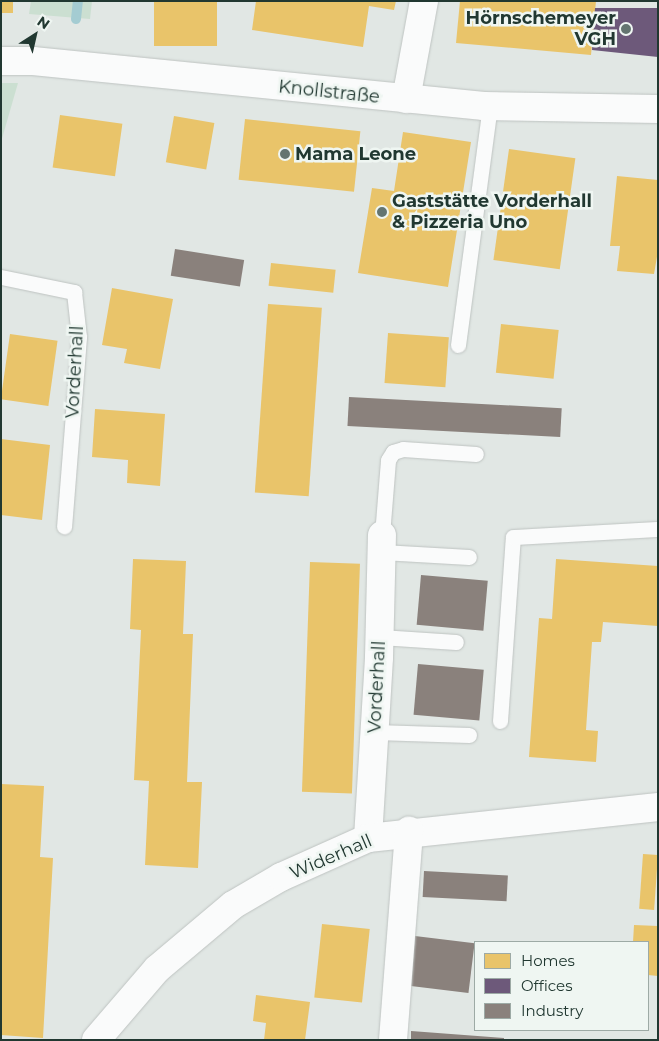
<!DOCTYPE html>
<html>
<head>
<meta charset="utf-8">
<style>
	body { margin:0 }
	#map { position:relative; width:659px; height:1041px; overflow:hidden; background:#e1e7e4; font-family:Montserrat,sans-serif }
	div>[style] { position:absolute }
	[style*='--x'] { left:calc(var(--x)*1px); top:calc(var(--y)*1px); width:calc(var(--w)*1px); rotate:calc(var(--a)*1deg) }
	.green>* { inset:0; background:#cbdfd1 }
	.homes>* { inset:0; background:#e9c46a; transform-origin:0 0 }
	.offices>* { inset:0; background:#6d597a }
	.industry>* { inset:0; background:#8a817c; transform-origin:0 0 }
	.stream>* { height:10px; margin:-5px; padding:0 5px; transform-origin:5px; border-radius:5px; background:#a4ccd2 }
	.roads { filter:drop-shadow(0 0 1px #bec3c1) drop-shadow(0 0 1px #bec3c1) }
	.lane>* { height:15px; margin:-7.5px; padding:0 7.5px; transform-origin:7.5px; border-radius:7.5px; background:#fafbfb }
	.street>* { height:28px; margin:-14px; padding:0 14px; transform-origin:14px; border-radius:14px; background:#fafbfb }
	.secondary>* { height:28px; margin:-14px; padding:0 14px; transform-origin:14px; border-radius:14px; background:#fafbfb }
	.dots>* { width:14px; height:14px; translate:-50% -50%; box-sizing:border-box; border:2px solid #eff6f2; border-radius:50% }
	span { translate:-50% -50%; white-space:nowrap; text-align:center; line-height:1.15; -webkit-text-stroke:5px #eff6f2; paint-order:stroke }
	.poi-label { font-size:18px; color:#213831; font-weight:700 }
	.right { translate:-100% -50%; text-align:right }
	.left { translate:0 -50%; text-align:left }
	.street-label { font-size:18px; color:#213831 }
	.frame { position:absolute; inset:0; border:2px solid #213831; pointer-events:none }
	.legend { position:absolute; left:474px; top:941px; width:175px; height:90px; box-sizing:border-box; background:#eff6f2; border:1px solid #9daaa5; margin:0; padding:6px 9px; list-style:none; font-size:15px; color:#213831 }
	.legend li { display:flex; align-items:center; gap:10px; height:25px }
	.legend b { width:25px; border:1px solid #9daaa5 }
	.north { position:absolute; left:10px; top:10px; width:50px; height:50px; -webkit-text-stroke:4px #eff6f2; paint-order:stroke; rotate:35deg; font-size:14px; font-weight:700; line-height:20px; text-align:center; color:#213831 }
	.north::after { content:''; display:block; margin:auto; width:18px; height:22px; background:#213831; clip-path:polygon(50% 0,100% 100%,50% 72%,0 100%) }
</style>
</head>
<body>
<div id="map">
	<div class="green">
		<i style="clip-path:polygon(31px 1px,92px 1px,90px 19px,29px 14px)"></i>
		<i style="clip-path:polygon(1px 83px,18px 83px,1px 142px)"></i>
	</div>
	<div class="homes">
		<i style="left:1px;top:1px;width:12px;height:12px"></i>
		<i style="left:154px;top:1px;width:63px;height:45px"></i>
		<i style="clip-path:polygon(256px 1px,396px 1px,394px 10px,369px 6px,363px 47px,252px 30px)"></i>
		<i style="clip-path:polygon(460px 1px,596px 1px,591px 55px,456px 43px)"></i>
		<i style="left:60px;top:115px;width:63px;height:53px;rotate:8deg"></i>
		<i style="left:174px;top:116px;width:41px;height:47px;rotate:10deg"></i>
		<i style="left:245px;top:119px;width:116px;height:61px;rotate:6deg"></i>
		<i style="clip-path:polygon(403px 132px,471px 142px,448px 287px,358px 273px,372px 188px,394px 191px)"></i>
		<i style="left:509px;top:149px;width:67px;height:112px;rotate:8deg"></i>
		<i style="clip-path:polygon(617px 176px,658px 180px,658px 251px,654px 274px,617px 271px,620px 246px,610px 246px)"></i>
		<i style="left:271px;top:263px;width:65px;height:23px;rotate:6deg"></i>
		<i style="clip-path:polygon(112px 288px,173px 299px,160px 369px,124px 363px,127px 349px,102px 345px)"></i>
		<i style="left:268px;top:304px;width:54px;height:189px;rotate:4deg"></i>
		<i style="left:501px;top:324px;width:58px;height:49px;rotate:6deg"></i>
		<i style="left:388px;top:333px;width:61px;height:50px;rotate:4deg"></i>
		<i style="left:10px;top:334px;width:48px;height:66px;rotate:8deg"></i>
		<i style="clip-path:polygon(95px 409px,165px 414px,160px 486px,127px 483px,128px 460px,92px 457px)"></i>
		<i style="clip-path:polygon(1px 439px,50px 445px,42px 520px,1px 515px)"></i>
		<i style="clip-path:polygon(133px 559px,186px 561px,183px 634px,193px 634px,187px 782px,202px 782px,198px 868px,145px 865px,149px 781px,134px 780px,141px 630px,130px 629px)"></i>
		<i style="clip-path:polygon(556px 559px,658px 566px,658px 626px,603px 622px,601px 642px,592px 642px,586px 730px,598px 731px,596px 762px,529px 757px,539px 618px,552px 619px)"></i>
		<i style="left:310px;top:562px;width:50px;height:230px;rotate:2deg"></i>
		<i style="clip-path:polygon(1px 784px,44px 786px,40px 857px,53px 858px,43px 1038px,1px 1035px)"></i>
		<i style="left:643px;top:854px;width:15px;height:55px;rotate:4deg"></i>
		<i style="left:322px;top:924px;width:48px;height:74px;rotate:6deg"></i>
		<i style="clip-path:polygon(634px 925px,658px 926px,658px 976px,648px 975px,648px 942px,633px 942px)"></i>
		<i style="clip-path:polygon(256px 995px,310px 1002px,305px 1040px,264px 1040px,266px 1023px,253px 1021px)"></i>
	</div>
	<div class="offices">
		<i style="clip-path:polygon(595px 8px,658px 8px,658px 57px,592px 50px)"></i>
	</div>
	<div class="industry">
		<i style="left:175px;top:249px;width:70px;height:27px;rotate:9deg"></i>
		<i style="left:349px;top:397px;width:213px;height:29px;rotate:3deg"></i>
		<i style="left:421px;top:575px;width:67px;height:50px;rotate:5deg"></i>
		<i style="left:418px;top:664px;width:66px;height:51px;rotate:5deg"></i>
		<i style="left:424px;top:871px;width:84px;height:26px;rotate:3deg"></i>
		<i style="left:415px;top:936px;width:60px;height:50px;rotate:7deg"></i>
		<i style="clip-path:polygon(411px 1031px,504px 1038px,504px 1040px,411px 1040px)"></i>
	</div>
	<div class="stream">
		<i style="--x:76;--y:19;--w:18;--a:-84"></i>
	</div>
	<div class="roads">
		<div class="lane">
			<i style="--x:1;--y:277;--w:75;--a:11.6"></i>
			<i style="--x:74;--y:292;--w:45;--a:83.7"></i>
			<i style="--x:79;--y:337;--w:190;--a:94.5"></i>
			<i style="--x:458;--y:345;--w:241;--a:-82.4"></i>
			<i style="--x:382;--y:535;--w:75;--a:-85.4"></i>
			<i style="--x:388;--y:460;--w:9;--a:-58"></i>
			<i style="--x:393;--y:452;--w:10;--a:-17"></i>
			<i style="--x:403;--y:449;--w:73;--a:3.9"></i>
			<i style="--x:382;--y:552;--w:87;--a:3.3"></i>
			<i style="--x:380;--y:637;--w:76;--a:3.8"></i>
			<i style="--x:500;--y:721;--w:184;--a:-86"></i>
			<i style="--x:513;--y:537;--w:145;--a:-3.2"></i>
			<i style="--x:375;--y:732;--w:94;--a:1.8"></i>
		</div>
		<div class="street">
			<i style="--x:406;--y:99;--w:100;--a:-79.6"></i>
			<i style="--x:368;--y:838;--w:181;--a:-86.5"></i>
			<i style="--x:379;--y:657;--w:122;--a:-88.6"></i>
			<i style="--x:96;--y:1040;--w:94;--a:-49.3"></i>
			<i style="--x:157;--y:969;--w:99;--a:-40.1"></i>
			<i style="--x:233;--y:905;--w:56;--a:-30.3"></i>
			<i style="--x:281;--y:877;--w:95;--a:-24.1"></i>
			<i style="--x:368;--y:838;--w:292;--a:-6.1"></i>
			<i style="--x:393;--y:1040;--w:210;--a:-85.6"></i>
		</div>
		<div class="secondary">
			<i style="--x:1;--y:61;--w:32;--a:0"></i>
			<i style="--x:33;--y:61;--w:453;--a:5.7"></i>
			<i style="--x:484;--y:106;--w:174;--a:1"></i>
		</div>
	</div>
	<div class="dots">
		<i style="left:626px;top:29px;background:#647570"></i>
		<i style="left:285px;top:154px;background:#647570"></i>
		<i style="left:382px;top:212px;background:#647570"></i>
	</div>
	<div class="poi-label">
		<span class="right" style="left:616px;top:29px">Hörnschemeyer<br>VGH</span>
		<span class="left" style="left:295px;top:154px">Mama Leone</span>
		<span class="left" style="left:392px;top:212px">Gaststätte Vorderhall<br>&amp; Pizzeria Uno</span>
	</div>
	<div class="street-label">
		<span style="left:329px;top:92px;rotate:6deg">Knollstraße</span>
		<span style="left:75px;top:372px;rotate:-87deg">Vorderhall</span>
		<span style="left:377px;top:687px;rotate:-87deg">Vorderhall</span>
		<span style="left:331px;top:857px;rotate:-23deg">Widerhall</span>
	</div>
	<div class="frame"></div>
	<ul class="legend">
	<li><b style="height:14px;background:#e9c46a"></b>Homes</li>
	<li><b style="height:14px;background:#6d597a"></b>Offices</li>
	<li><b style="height:14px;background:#8a817c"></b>Industry</li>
	</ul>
	<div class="north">N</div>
</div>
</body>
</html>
